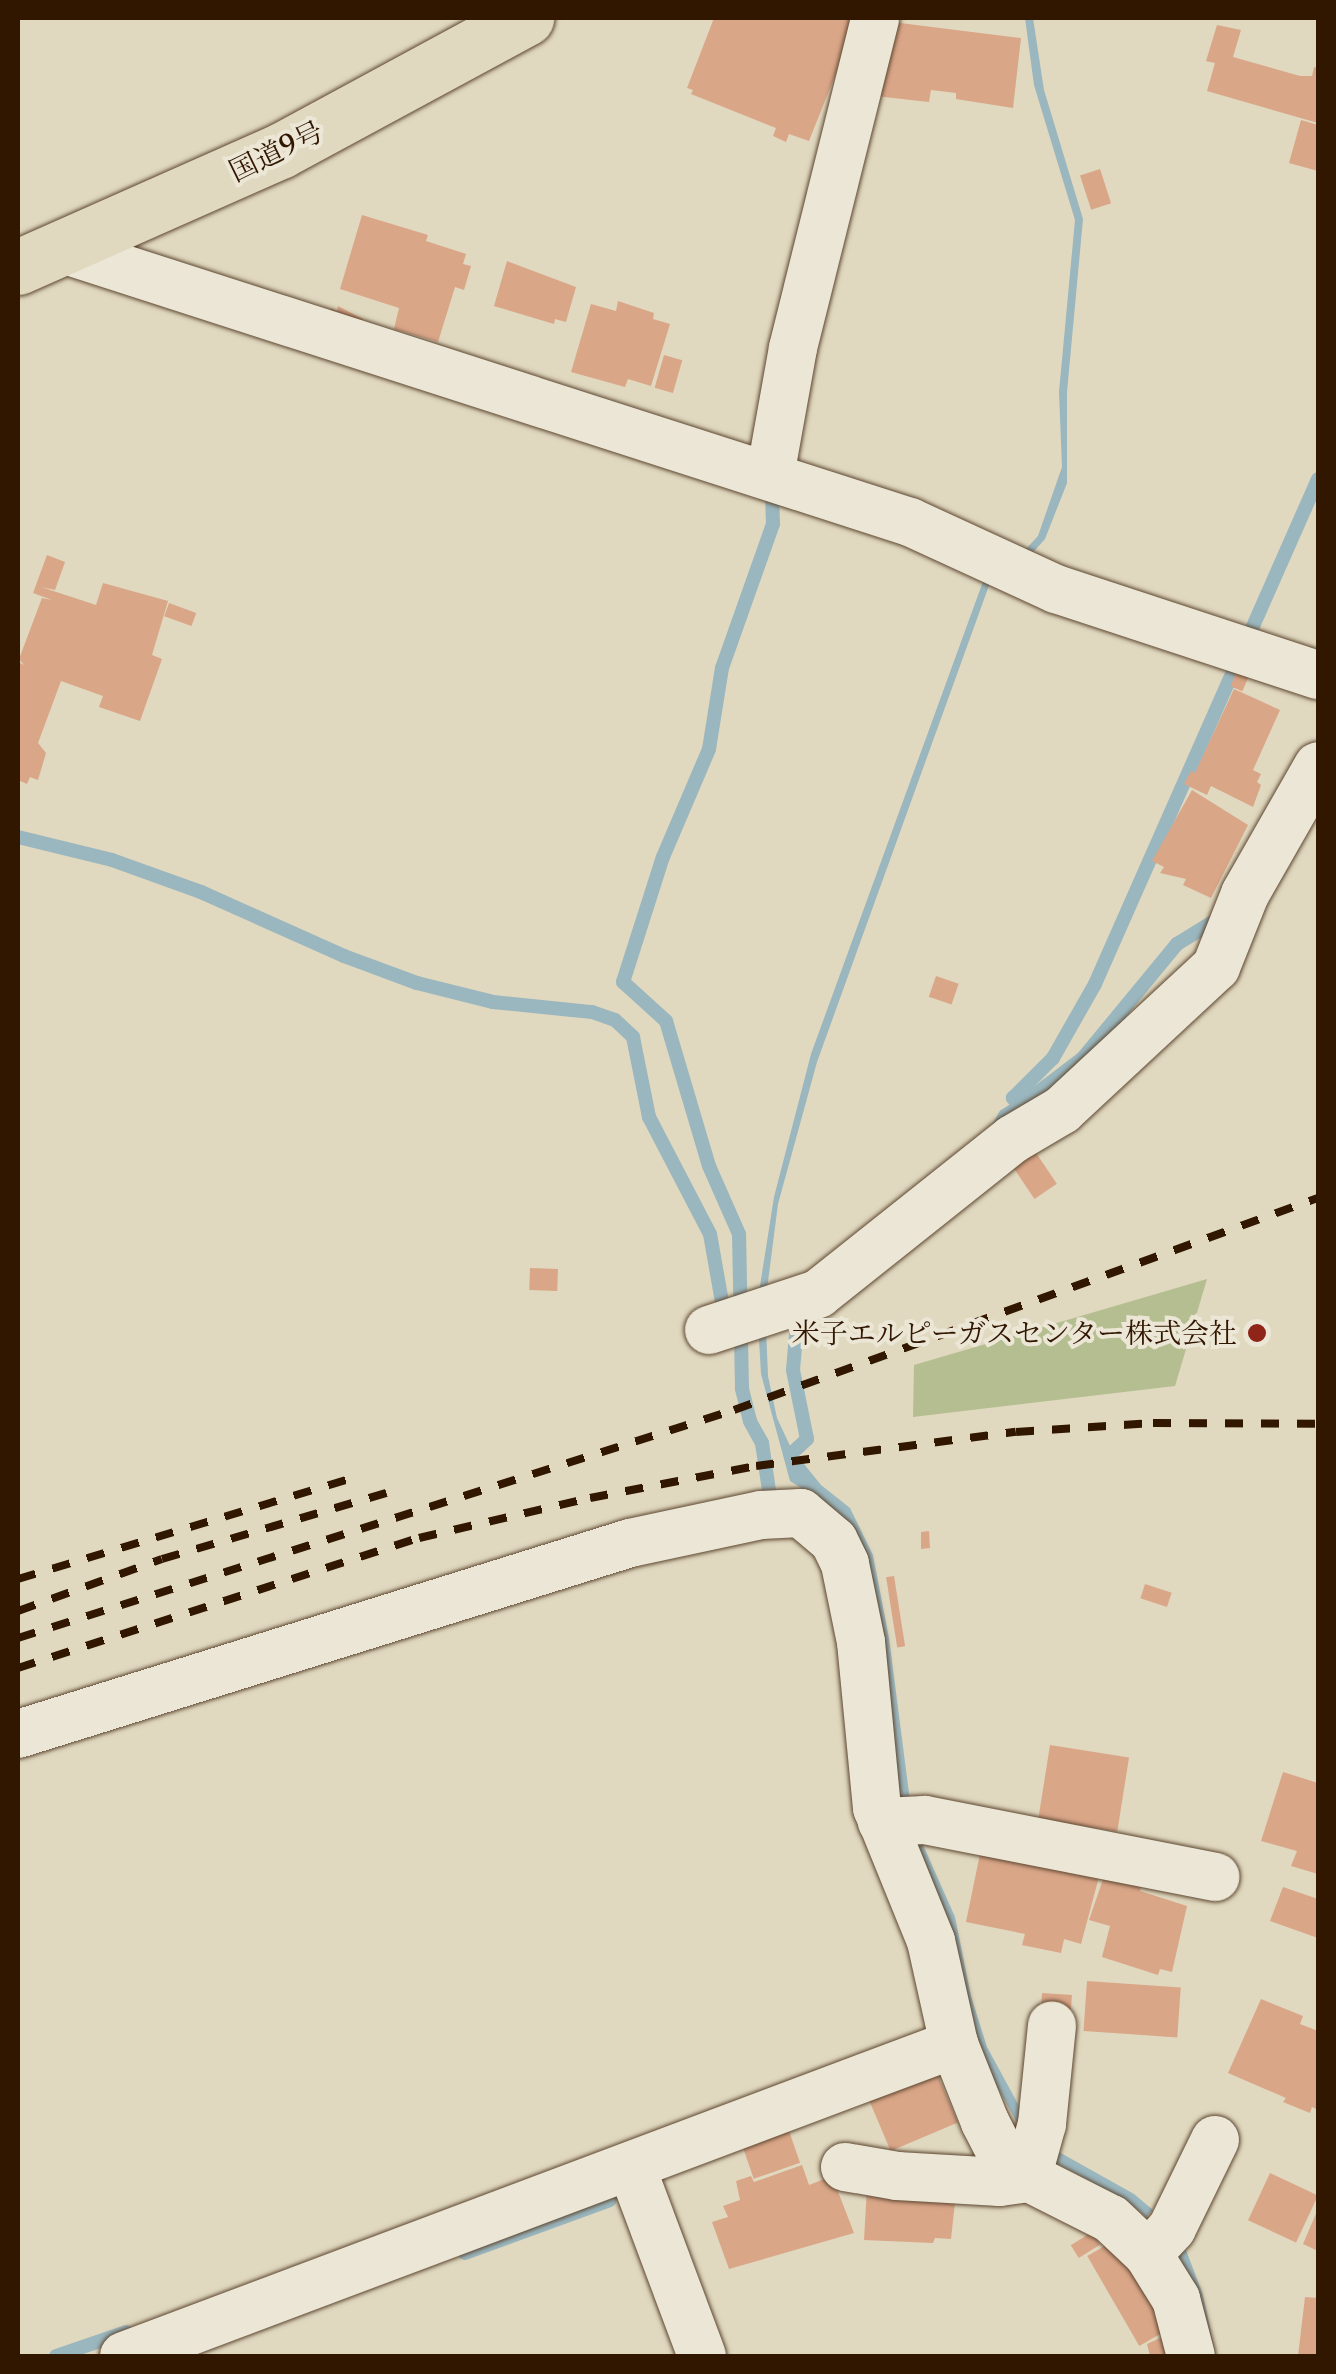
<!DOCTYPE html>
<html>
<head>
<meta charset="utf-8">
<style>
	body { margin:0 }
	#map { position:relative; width:1336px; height:2374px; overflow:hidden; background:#e0d8bf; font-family:"Libre Caslon Text","Noto Serif JP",serif }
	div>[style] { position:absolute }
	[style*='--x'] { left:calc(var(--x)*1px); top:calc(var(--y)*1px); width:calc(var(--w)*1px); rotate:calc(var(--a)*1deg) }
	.green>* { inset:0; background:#b5be90 }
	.water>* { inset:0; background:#9ab6be }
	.stream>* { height:14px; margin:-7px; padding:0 7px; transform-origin:7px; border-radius:7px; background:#9ab6be }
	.building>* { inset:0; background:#daa688; transform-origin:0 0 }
	.roads { filter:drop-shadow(0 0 2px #5d4630) drop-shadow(0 0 2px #5d4630) }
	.minor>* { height:48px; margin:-24px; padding:0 24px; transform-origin:24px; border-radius:24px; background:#ebe6d5 }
	.highway>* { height:55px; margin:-27.5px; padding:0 27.5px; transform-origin:27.5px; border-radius:27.5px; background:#e0d8bf }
	.rail>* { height:8px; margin-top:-4px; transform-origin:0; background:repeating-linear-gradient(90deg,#311600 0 18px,transparent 0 36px) }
	.dots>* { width:28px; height:28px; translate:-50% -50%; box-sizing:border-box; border:5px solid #ebe6d5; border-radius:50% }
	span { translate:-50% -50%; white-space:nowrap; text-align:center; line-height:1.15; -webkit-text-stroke:8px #ebe6d5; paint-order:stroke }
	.street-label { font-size:28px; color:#311600 }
	.poi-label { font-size:28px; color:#311600 }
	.right { translate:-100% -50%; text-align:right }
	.frame { position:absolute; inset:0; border:20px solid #311600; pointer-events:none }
</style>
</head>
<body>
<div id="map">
	<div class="green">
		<i style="clip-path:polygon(1207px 1279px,1175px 1386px,913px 1417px,914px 1365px)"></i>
	</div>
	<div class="water">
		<i style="clip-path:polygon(1025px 18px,1033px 18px,1044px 90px,1083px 219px,1067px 392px,1067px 483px,1045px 539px,1028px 558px,1025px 550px,1038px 536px,1062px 467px,1059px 392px,1075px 220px,1034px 85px)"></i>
		<i style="clip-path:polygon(985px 576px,991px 580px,817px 1062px,778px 1204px,765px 1305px,768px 1376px,777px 1418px,791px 1448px,821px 1485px,850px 1508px,873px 1555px,889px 1638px,910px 1801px,900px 1805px,852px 1531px,830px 1506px,790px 1481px,761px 1374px,757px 1305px,774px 1197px,811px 1054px)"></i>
		<i style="clip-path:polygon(909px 1838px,920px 1838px,955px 1917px,971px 1996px,987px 2047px,1030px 2126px,1022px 2132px,976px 2048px)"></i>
		<i style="clip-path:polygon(1059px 2152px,1134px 2194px,1153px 2210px,1146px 2217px,1126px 2200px,1054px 2162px)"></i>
		<i style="clip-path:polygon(1186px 2250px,1203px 2295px,1216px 2356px,1206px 2356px,1177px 2254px)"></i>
	</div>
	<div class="stream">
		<i style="--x:18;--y:837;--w:97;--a:13.7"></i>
		<i style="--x:112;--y:860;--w:95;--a:19.8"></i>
		<i style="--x:201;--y:892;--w:157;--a:24.1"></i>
		<i style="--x:344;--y:956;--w:78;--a:20.3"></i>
		<i style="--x:417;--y:983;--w:78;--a:14"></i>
		<i style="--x:493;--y:1002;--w:100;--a:5.8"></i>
		<i style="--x:592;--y:1012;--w:24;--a:19"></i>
		<i style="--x:615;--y:1020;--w:25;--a:43"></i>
		<i style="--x:633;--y:1037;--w:82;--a:78.7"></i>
		<i style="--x:649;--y:1117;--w:132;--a:62.5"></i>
		<i style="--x:710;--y:1234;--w:80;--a:80"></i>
		<i style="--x:1020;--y:1106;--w:79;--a:-37.3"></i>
		<i style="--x:1083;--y:1058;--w:148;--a:-50.5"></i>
		<i style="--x:1177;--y:944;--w:52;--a:-31.5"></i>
		<i style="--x:998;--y:1129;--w:15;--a:-62"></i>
		<i style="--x:1005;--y:1116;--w:18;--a:-34"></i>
		<i style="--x:1020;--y:1106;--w:11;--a:-131"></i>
		<i style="--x:1013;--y:1098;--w:57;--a:-45"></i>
		<i style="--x:1053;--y:1058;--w:85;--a:-60.4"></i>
		<i style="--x:1095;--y:984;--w:552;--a:-66.17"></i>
		<i style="--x:791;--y:1454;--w:22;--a:-43"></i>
		<i style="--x:807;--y:1439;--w:70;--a:-101.5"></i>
		<i style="--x:793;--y:1370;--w:58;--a:-85.1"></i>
		<i style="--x:771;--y:1504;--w:62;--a:-98.4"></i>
		<i style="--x:762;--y:1443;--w:25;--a:-119"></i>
		<i style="--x:750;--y:1421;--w:34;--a:-104"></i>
		<i style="--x:742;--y:1388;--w:154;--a:-91.1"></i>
		<i style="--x:739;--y:1234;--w:74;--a:-113.8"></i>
		<i style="--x:709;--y:1166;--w:151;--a:-106.5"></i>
		<i style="--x:666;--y:1021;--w:58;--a:-137.8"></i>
		<i style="--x:623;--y:982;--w:131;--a:-72.3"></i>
		<i style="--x:663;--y:857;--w:117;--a:-66.9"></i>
		<i style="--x:709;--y:749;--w:82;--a:-80.9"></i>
		<i style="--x:722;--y:668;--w:153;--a:-70.5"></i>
		<i style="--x:773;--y:524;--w:32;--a:-92"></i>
		<i style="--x:465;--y:2253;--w:154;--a:-20.1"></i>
		<i style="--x:56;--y:2356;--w:74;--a:-18.9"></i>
	</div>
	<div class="building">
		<i style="clip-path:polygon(714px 18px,843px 18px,856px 23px,809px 141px,789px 134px,786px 142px,773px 136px,776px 128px,691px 94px,693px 90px,687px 88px)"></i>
		<i style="clip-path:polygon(892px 22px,1021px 38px,1013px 108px,956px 99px,956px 93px,931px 90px,929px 102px,875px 96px)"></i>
		<i style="clip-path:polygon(1217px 25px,1241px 30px,1233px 57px,1300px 76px,1312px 76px,1314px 67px,1318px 68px,1318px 123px,1207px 91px,1215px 63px,1206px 61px)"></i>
		<i style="clip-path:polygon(1301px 120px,1318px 125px,1318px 171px,1289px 163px)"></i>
		<i style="left:1100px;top:169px;width:36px;height:21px;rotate:72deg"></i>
		<i style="clip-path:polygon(362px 215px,428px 235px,426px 241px,466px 254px,463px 264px,471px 266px,464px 290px,455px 287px,438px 342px,394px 329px,399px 308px,340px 289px)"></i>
		<i style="clip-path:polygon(507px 261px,576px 287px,566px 322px,555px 319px,554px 324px,494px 306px)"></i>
		<i style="clip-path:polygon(618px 301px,654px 313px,653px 319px,670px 324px,651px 386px,628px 379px,625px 387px,571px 372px,591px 304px,616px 311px)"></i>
		<i style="clip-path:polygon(338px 306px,363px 319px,358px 336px,326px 325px,331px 308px,337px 311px)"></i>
		<i style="left:664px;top:355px;width:19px;height:34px;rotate:16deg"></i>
		<i style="clip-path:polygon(47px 555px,65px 562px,55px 590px,41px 587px,96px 605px,103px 583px,168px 601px,152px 655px,162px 659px,140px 721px,99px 707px,103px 696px,61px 681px,38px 743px,46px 753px,38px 780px,30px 777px,27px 784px,18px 780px,18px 662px,24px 665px,19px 659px,42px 598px,52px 600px,33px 593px)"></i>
		<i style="left:169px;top:603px;width:29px;height:14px;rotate:20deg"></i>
		<i style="left:1239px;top:666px;width:13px;height:22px;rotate:23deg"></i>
		<i style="clip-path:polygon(1234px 689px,1280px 710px,1253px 770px,1261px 774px,1257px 782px,1261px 785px,1253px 807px,1211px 786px,1207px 795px,1184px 784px,1191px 771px,1195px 773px)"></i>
		<i style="clip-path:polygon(1192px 790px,1248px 825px,1211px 898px,1183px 885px,1186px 879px,1160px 873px,1164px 867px,1152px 861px)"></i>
		<i style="left:936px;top:976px;width:24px;height:22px;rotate:19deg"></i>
		<i style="left:1030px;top:1144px;width:48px;height:27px;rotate:56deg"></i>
		<i style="left:530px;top:1268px;width:28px;height:22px;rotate:2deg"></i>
		<i style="clip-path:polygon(929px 1531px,930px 1548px,921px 1549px,921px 1532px)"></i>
		<i style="left:894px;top:1576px;width:71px;height:8px;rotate:81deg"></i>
		<i style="left:1145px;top:1584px;width:28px;height:15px;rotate:18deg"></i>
		<i style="left:1050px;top:1745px;width:80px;height:75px;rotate:9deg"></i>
		<i style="clip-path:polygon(1283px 1772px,1318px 1783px,1318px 1874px,1291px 1866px,1297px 1851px,1261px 1841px)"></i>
		<i style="clip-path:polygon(982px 1844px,1103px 1862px,1081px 1944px,1064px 1939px,1061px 1953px,1022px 1945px,1025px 1934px,966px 1922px)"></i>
		<i style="clip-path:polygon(1109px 1862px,1145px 1871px,1140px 1891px,1187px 1906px,1172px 1972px,1160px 1969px,1158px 1975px,1102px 1957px,1110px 1926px,1089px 1920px)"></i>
		<i style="clip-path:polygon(1283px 1887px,1318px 1899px,1318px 1938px,1270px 1921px)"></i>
		<i style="left:1087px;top:1981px;width:94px;height:50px;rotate:4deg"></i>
		<i style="left:1042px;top:1993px;width:30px;height:26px;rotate:4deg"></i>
		<i style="clip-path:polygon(1261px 1999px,1303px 2016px,1300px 2024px,1318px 2031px,1318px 2110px,1312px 2107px,1310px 2113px,1283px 2102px,1286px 2098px,1228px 2073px)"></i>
		<i style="left:936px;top:2071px;width:56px;height:73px;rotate:67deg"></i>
		<i style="left:787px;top:2125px;width:40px;height:49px;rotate:71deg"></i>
		<i style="clip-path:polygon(802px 2165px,809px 2185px,832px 2176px,854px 2233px,729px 2269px,712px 2222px,728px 2217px,723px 2206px,740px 2200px,736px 2181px,751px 2176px,754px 2182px)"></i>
		<i style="left:1270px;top:2173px;width:53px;height:52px;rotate:25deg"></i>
		<i style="clip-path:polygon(867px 2188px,956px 2193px,951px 2239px,935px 2238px,933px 2243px,864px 2240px)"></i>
		<i style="clip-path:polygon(1318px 2209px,1318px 2251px,1303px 2244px)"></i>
		<i style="left:1092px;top:2232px;width:15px;height:25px;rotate:58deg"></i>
		<i style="left:1115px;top:2240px;width:104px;height:32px;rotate:60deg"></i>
		<i style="clip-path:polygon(1305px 2297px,1318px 2298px,1318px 2356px,1298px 2356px)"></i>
		<i style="clip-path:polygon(1169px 2334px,1175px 2356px,1150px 2356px,1147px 2344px)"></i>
	</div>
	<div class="roads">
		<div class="minor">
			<i style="--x:62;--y:249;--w:891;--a:17.85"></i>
			<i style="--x:910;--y:522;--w:161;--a:24.7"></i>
			<i style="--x:1056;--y:589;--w:276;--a:18.2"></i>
			<i style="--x:770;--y:476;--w:130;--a:-79.8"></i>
			<i style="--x:793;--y:348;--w:340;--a:-76"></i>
			<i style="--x:709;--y:1330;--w:115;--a:-18.3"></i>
			<i style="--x:818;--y:1294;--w:249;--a:-38.5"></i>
			<i style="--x:1013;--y:1139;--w:57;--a:-30.6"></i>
			<i style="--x:1062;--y:1110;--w:210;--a:-42.9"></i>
			<i style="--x:1216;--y:967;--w:79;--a:-68.3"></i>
			<i style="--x:1245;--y:894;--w:147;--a:-60.3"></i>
			<i style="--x:18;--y:1734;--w:641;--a:-17.33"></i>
			<i style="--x:630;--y:1543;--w:134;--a:-12.1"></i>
			<i style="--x:761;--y:1515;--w:40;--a:-2.9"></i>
			<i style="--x:801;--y:1513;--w:43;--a:40.3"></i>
			<i style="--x:834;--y:1541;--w:25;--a:64"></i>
			<i style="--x:845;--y:1564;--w:80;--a:78.4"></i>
			<i style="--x:861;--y:1642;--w:167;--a:84.5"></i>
			<i style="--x:877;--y:1808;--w:144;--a:67.9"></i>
			<i style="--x:931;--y:1941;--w:106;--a:77.4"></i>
			<i style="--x:954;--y:2044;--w:84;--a:68.3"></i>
			<i style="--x:985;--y:2122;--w:51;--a:62.9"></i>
			<i style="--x:1008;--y:2167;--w:115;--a:26.8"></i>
			<i style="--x:1111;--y:2219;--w:51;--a:43.4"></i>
			<i style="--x:1148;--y:2254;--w:53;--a:58.1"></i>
			<i style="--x:1176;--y:2299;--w:59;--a:75.3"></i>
			<i style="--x:882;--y:1822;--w:43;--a:-2.7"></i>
			<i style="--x:925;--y:1820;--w:296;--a:11.1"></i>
			<i style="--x:631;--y:2166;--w:203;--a:69.5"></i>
			<i style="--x:845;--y:2167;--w:53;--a:9.8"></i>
			<i style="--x:897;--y:2176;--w:103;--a:3.3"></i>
			<i style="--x:1000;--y:2182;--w:27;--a:-8"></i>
			<i style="--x:1027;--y:2178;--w:56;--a:-74.5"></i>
			<i style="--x:1042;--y:2124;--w:99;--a:-84.2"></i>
			<i style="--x:1148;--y:2254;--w:35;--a:-47"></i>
			<i style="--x:1172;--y:2228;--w:98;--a:-64"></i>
			<i style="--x:124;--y:2356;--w:887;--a:-20.6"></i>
		</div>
		<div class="highway">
			<i style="--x:18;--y:267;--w:287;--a:-23.9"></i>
			<i style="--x:280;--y:151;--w:280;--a:-28.4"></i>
		</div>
	</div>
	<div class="rail">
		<i style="--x:18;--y:1579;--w:353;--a:-16.8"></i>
		<i style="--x:18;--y:1611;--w:153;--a:-19.9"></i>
		<i style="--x:162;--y:1559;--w:234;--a:-16.4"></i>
		<i style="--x:18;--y:1638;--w:751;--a:-17.66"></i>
		<i style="--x:734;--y:1410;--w:621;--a:-19.95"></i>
		<i style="--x:18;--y:1668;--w:422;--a:-18"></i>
		<i style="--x:419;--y:1538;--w:176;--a:-13.2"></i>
		<i style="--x:590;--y:1498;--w:169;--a:-10.9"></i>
		<i style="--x:756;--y:1466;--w:262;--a:-7.5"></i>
		<i style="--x:1016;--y:1432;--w:137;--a:-3.8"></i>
		<i style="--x:1153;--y:1423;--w:165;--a:0.3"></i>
	</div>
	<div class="dots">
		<i style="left:1257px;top:1333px;background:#8f2418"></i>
	</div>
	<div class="street-label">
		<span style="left:276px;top:151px;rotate:-26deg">国道9号</span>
	</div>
	<div class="poi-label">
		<span class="right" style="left:1237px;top:1333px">米子エルピーガスセンター株式会社</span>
	</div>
	<div class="frame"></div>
</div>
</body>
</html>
